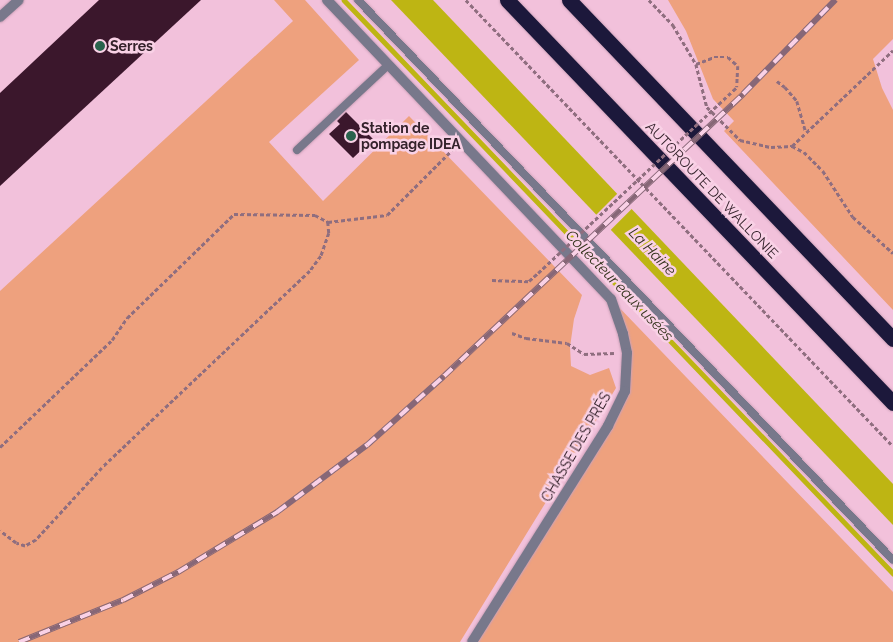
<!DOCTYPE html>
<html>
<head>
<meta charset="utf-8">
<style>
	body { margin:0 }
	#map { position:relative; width:893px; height:642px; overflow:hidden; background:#f2c1db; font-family:Raleway,sans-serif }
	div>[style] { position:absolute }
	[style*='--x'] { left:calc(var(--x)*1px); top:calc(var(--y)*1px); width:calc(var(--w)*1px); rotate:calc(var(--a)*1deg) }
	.green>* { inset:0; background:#eea17e }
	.water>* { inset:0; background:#beb513 }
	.pier>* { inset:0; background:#f2c1db; transform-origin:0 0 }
	.stream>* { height:4.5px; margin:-2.25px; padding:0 2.25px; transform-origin:2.25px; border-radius:2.25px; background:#beb513 }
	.building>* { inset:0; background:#3b172c }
	.path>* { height:2.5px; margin-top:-1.25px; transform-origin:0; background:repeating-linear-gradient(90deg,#8f6e7f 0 4px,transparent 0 6.5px) }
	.roads { filter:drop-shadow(0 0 1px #cca1b8) drop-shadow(0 0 1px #cca1b8) }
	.lane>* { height:8px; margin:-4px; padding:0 4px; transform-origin:4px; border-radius:4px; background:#78788b }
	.street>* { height:10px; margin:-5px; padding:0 5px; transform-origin:5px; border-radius:5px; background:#78788b }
	.highway>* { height:15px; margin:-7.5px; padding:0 7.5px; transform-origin:7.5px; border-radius:7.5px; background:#1c183b }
	.rail>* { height:5.5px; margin-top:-2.75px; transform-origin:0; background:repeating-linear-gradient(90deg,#f9d1e6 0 11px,#876777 0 22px); box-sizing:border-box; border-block:1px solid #876777 }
	.path-bridge>* { height:2.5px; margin-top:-1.25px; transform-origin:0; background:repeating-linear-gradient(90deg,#8f6e7f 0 4px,transparent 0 6.5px) }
	.dots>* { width:14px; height:14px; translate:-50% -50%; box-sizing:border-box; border:2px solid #f9d1e6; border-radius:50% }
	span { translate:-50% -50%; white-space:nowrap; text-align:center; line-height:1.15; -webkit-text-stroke:5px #f9d1e6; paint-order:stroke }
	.poi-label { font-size:14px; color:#34222b; font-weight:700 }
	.left { translate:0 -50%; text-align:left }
	.street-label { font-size:14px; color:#34222b }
	.water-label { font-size:15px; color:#34331c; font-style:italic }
</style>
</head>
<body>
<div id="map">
	<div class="green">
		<i style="clip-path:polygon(274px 0,305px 0,359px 60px,269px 142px,323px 201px,409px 116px,582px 295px,574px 319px,570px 347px,571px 366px,590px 375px,609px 368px,616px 388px,460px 642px,0 642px,0 291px,293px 21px)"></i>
		<i style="clip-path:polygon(668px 0,893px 0,893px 39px,873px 59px,882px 88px,893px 110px,893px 310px,724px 131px,734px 121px,713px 99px,686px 31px)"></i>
		<i style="clip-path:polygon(611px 299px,893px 592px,893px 642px,472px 642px,625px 391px,627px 353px)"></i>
	</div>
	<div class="water">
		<i style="clip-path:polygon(391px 0,433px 0,893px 484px,893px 525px)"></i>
	</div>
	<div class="pier">
		<i style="left:619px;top:192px;width:21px;height:35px;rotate:45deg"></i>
	</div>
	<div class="stream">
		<i style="--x:344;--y:0;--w:794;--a:46.23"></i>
	</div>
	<div class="building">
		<i style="clip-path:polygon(99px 0,201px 0,0 186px,0 93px)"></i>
		<i style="clip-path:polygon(346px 112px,373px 139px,353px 158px,329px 134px,340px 124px,337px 121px)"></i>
	</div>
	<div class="path">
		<i style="--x:466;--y:0;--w:617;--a:46.25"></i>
		<i style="--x:649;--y:0;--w:35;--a:46"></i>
		<i style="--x:673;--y:25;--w:45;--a:59.5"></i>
		<i style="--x:696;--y:64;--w:44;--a:75.7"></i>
		<i style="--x:707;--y:107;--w:47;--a:45"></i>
		<i style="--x:740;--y:140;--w:32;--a:13"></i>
		<i style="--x:771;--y:147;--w:21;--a:-3"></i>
		<i style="--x:792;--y:146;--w:13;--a:27"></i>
		<i style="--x:804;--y:152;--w:27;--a:45"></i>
		<i style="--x:823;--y:171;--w:55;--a:56.9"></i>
		<i style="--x:853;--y:217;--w:54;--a:42"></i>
		<i style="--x:696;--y:64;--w:19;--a:-21"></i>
		<i style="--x:714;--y:57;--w:14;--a:0"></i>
		<i style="--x:728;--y:57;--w:13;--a:42"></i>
		<i style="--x:738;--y:66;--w:21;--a:93"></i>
		<i style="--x:777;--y:81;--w:10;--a:37"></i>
		<i style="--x:785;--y:87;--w:18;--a:49"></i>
		<i style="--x:797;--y:101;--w:32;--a:74"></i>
		<i style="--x:792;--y:146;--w:139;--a:-43.5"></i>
		<i style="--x:328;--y:222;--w:59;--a:-6.8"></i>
		<i style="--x:387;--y:215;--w:92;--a:-45"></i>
		<i style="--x:492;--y:280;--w:37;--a:2"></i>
		<i style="--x:529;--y:281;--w:12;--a:-42"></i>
		<i style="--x:512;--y:333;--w:15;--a:20"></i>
		<i style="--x:526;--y:338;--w:41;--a:7"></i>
		<i style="--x:567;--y:343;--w:20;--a:33"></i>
		<i style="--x:584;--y:354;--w:30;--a:-2"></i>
		<i style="--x:0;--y:447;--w:155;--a:-43.7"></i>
		<i style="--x:112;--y:340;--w:27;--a:-56"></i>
		<i style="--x:127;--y:318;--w:149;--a:-44.2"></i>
		<i style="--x:234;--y:214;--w:81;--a:0.7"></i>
		<i style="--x:315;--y:215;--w:15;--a:28"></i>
		<i style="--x:328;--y:222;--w:11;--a:85"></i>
		<i style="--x:329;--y:233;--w:24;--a:109"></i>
		<i style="--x:321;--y:256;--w:19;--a:126"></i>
		<i style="--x:310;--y:271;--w:286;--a:136.6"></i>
		<i style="--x:102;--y:468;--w:98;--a:132.5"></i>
		<i style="--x:36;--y:540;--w:13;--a:151"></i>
		<i style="--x:25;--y:546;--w:9;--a:-162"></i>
		<i style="--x:16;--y:543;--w:20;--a:-143"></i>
	</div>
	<div class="roads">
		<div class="lane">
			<i style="--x:358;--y:0;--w:774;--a:46.31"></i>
			<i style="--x:297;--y:150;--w:125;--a:-43"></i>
		</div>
		<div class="street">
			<i style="--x:327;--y:0;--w:412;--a:46.5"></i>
			<i style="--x:611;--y:299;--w:37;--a:71"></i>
			<i style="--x:623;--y:334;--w:19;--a:78"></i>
			<i style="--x:627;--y:353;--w:38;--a:93"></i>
			<i style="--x:625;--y:391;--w:39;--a:116"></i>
			<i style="--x:608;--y:426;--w:255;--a:122.2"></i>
			<i style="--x:0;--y:17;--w:25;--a:-42"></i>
		</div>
		<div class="highway">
			<i style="--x:507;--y:0;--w:558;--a:46.23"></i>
			<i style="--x:569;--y:0;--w:469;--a:46.3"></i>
		</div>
	</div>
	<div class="rail">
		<i style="--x:19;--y:642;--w:112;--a:-22"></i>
		<i style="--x:123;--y:600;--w:62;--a:-27"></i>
		<i style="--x:178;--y:572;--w:116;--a:-31.2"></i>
		<i style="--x:277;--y:512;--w:112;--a:-36.7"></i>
		<i style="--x:367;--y:445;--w:103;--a:-41.9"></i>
		<i style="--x:444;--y:376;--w:411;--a:-43.3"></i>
		<i style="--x:743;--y:94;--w:132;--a:-45.6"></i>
	</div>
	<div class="path-bridge">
		<i style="--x:538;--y:273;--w:272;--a:-43.1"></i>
	</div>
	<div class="dots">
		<i style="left:100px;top:46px;background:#29634d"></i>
		<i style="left:351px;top:136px;background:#29634d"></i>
	</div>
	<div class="poi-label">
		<span class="left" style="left:110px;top:46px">Serres</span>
		<span class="left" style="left:361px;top:136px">Station de<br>pompage IDEA</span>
	</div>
	<div class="street-label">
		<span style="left:712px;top:190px;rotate:46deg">AUTOROUTE DE WALLONIE</span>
		<span style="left:576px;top:447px;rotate:-60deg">CHASSE DES PRÉS</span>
	</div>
	<div class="water-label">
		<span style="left:652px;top:252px;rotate:46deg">La Haine</span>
		<span style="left:619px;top:286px;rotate:46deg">Collecteur eaux usées</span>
	</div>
</div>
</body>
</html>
